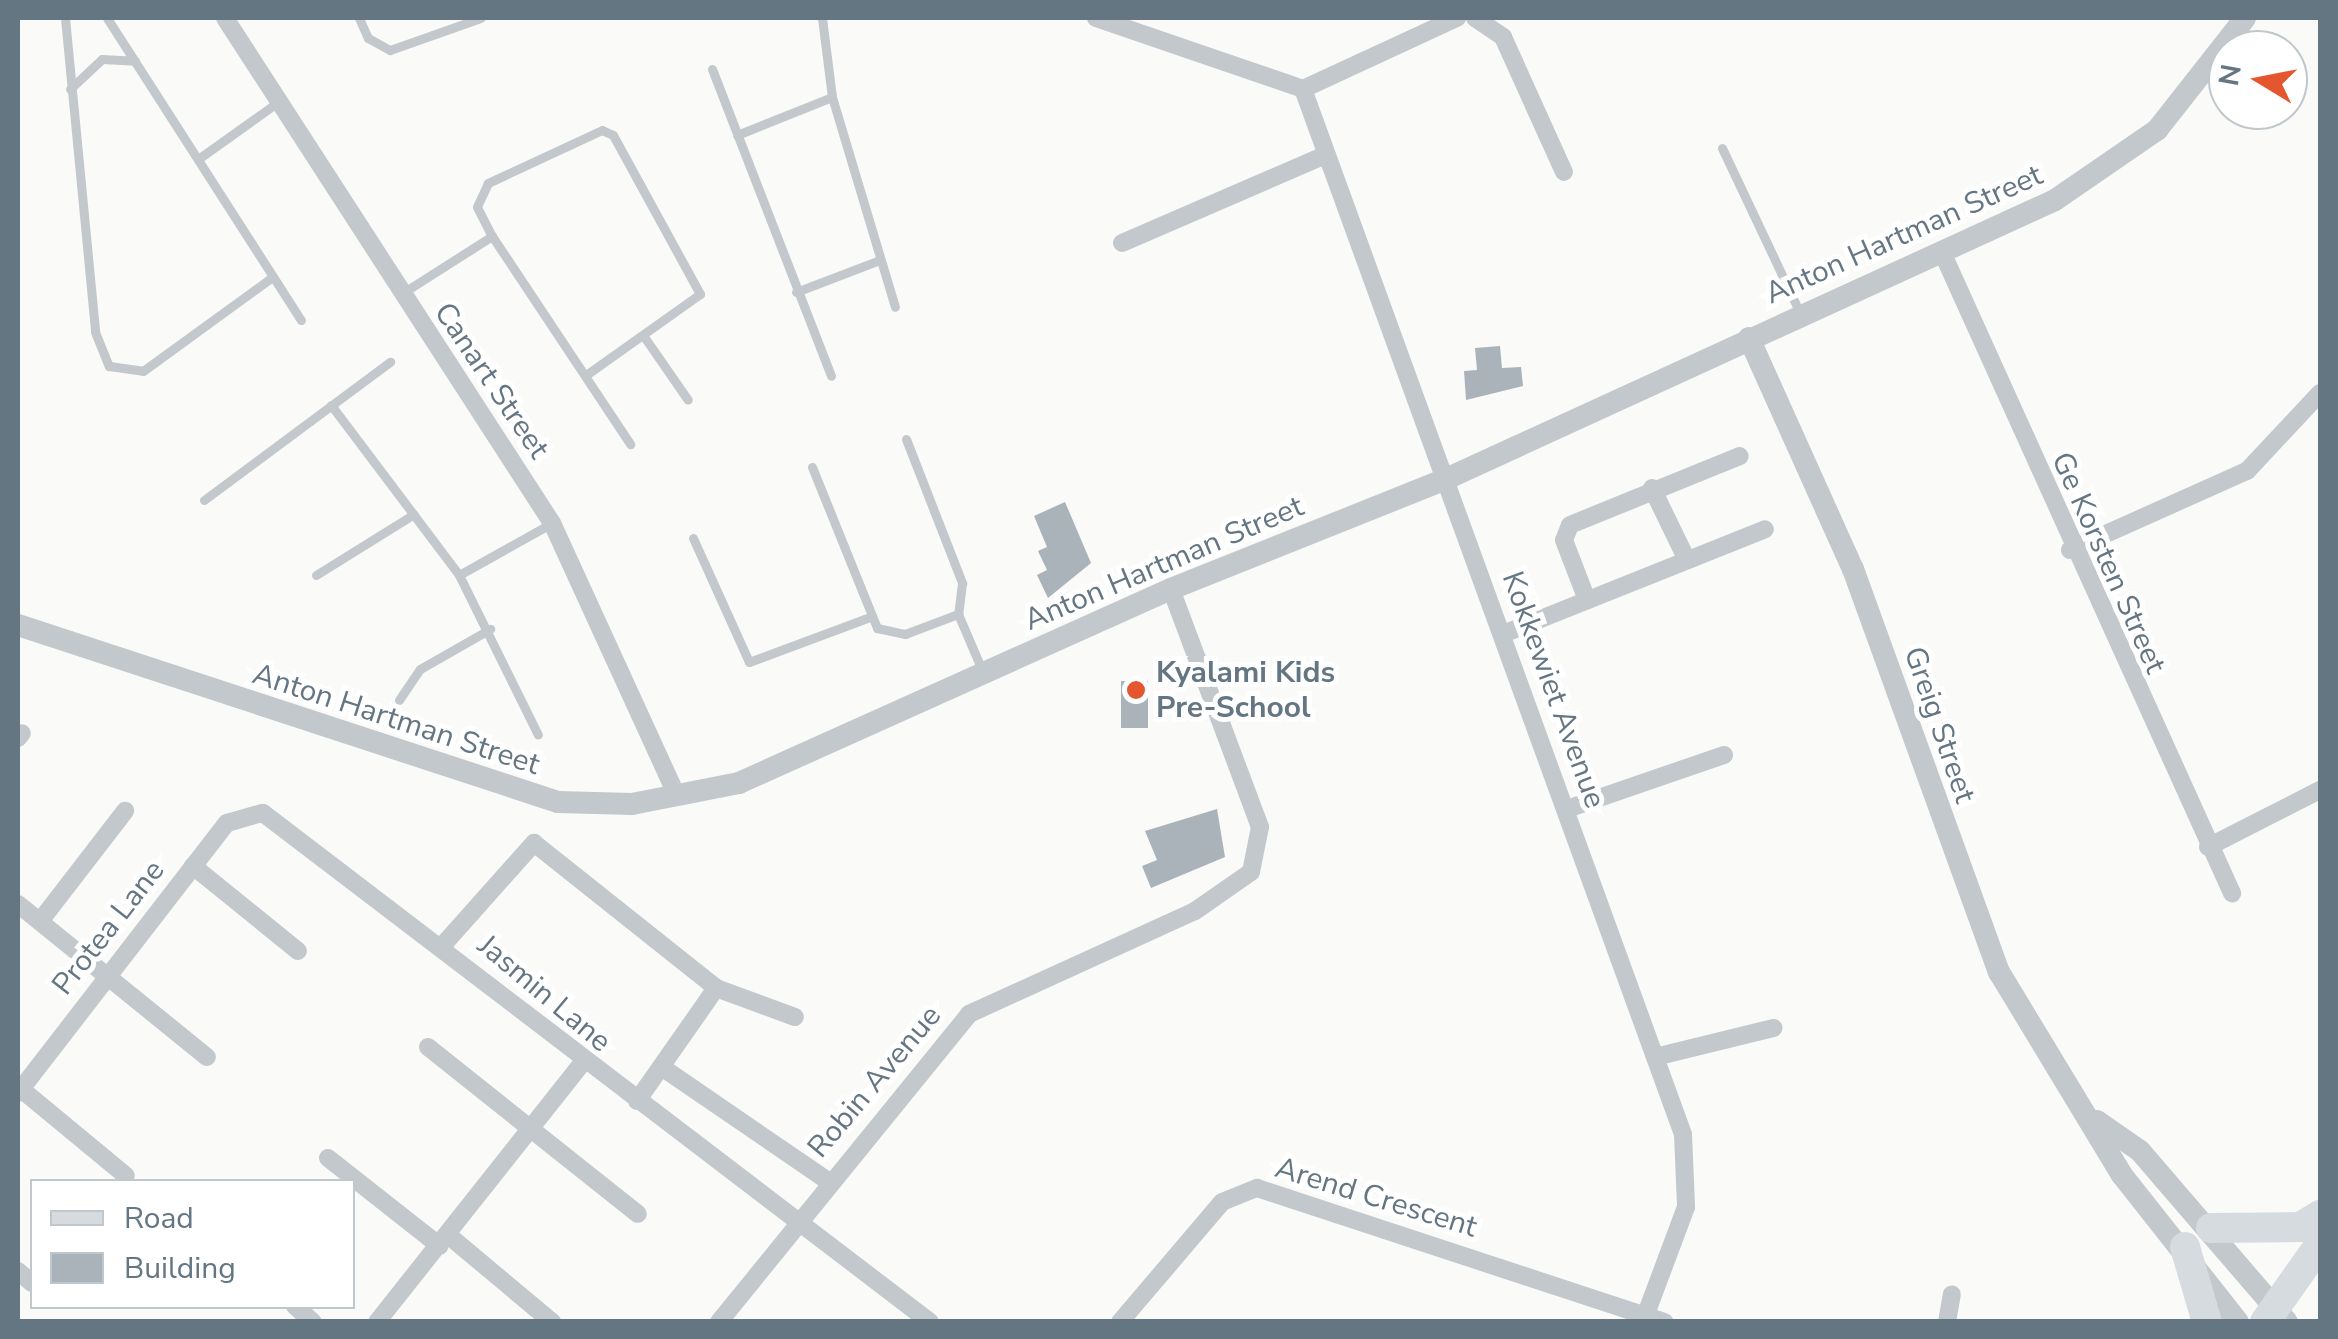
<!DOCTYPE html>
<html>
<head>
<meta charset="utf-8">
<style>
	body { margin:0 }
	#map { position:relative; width:2338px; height:1339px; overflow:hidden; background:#fafaf8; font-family:"Nunito Sans",sans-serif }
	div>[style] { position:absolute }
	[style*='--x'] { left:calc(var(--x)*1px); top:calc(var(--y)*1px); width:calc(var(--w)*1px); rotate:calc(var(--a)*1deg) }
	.building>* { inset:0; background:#aab3b9; transform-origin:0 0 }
	.service>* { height:9px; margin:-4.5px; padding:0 4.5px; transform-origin:4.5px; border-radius:4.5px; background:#c3c8cc }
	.minor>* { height:18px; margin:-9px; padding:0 9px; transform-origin:9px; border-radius:9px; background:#c3c8cc }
	.tertiary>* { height:22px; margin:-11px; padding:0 11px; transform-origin:11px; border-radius:11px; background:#c3c8cc }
	.primary>* { height:30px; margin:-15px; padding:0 15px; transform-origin:15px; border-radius:15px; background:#d6dbdf }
	.dots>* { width:28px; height:28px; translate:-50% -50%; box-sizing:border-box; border:5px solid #fff; border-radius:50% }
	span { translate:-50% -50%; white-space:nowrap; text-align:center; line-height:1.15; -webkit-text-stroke:10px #fff; paint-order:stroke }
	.street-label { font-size:30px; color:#657683 }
	.poi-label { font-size:30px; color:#657683; font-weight:700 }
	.left { translate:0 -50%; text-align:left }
	.frame { position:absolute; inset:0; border:20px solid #657683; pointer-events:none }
	.legend { position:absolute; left:30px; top:1179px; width:325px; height:130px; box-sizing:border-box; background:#fff; border:2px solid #c1c8cd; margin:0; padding:12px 18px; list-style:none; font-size:30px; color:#657683 }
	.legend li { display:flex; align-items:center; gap:20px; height:50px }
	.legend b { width:50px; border:2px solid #c1c8cd }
	.north { position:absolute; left:2208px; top:30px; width:100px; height:100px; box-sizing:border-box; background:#fff; border:2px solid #c1c8cd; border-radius:50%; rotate:280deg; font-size:28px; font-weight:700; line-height:40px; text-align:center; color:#657683 }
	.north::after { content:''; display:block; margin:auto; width:35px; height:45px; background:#e4572e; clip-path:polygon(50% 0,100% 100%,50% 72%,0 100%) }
</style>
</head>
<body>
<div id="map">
	<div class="building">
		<i style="clip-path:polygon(1500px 346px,1502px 368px,1521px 367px,1523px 386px,1466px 400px,1464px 371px,1477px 370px,1475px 348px)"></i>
		<i style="clip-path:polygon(1065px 502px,1091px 563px,1048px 598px,1037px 575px,1047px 570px,1038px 551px,1047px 547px,1034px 516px)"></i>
		<i style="left:1121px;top:681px;width:27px;height:47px"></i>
		<i style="clip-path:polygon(1217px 809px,1225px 857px,1151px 888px,1142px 866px,1157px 860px,1145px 831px)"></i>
	</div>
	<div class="service">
		<i style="--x:65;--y:18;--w:315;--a:84.5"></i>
		<i style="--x:95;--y:332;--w:37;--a:68"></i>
		<i style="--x:109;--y:366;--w:34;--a:8"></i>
		<i style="--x:143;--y:371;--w:158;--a:-36"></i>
		<i style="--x:107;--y:18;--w:359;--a:57.3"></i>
		<i style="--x:359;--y:18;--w:22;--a:66"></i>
		<i style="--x:368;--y:38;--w:25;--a:29"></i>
		<i style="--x:390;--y:50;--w:96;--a:-19.4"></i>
		<i style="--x:822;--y:18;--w:80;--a:82.8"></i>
		<i style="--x:832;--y:97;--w:219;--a:73.3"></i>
		<i style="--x:712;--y:69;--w:329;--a:68.8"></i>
		<i style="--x:70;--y:89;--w:44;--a:-43.2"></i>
		<i style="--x:102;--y:59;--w:33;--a:3"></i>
		<i style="--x:737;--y:135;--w:102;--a:-21.8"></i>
		<i style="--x:1722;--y:148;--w:183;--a:64.7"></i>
		<i style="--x:201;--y:157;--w:95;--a:-35.5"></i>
		<i style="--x:796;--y:292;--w:90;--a:-20.9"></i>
		<i style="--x:401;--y:294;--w:108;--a:-32.5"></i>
		<i style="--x:645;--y:338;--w:75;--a:55.3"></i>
		<i style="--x:586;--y:375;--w:140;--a:-35.4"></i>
		<i style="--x:700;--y:294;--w:181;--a:-118.7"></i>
		<i style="--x:613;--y:135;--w:12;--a:-156"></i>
		<i style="--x:602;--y:130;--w:126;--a:155.1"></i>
		<i style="--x:488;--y:183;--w:26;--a:115"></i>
		<i style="--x:477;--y:207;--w:33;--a:63"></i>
		<i style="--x:492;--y:236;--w:250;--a:56.4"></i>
		<i style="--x:331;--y:405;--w:213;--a:53"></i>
		<i style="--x:459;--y:575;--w:178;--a:63.7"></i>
		<i style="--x:906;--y:439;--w:155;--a:68.7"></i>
		<i style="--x:962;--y:583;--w:31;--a:97"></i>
		<i style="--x:958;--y:614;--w:61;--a:66.8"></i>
		<i style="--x:812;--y:467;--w:174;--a:68"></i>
		<i style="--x:877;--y:628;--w:29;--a:12"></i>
		<i style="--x:905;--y:634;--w:57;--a:-20.7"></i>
		<i style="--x:204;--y:500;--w:232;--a:-36.6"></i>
		<i style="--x:693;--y:538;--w:136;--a:65.7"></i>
		<i style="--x:749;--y:662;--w:129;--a:-20.4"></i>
		<i style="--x:316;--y:575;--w:115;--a:-31.9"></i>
		<i style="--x:459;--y:575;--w:107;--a:-29.2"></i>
		<i style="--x:399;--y:700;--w:37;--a:-56"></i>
		<i style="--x:420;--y:669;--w:81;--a:-29.7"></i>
	</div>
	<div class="minor">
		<i style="--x:225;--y:18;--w:602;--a:57.08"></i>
		<i style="--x:552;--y:523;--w:298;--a:65.4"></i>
		<i style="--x:1096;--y:18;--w:219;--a:18.9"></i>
		<i style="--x:1303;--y:89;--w:170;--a:-24.8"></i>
		<i style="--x:1475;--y:18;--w:34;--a:34"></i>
		<i style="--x:1503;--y:37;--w:148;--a:65.7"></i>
		<i style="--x:1303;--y:89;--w:1112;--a:70.02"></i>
		<i style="--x:1683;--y:1134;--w:73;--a:87.6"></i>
		<i style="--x:1686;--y:1207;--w:114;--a:110.5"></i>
		<i style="--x:1122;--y:243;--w:221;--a:-23.4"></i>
		<i style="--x:1942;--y:252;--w:704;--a:65.66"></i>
		<i style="--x:1652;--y:488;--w:80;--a:64.1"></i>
		<i style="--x:2070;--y:550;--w:194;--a:-24.1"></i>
		<i style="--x:2247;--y:471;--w:107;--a:-46.9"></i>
		<i style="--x:1587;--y:600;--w:64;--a:-111"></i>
		<i style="--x:1564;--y:540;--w:16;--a:-68"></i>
		<i style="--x:1570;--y:525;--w:183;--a:-22.1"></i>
		<i style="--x:1503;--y:634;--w:282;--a:-21.8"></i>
		<i style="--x:18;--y:738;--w:6;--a:-51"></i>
		<i style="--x:1567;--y:809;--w:166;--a:-19"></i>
		<i style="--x:2208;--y:847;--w:126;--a:-27"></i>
		<i style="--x:193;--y:866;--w:135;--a:39"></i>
		<i style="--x:18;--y:904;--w:243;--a:39"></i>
		<i style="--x:41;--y:920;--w:138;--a:-52.4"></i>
		<i style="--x:443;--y:945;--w:137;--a:-48.3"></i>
		<i style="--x:534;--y:843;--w:233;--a:38.5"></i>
		<i style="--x:716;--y:988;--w:84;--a:20.2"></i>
		<i style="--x:428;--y:1047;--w:268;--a:38.5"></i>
		<i style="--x:1655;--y:1057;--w:122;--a:-13.8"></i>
		<i style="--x:663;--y:1068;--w:200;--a:34.4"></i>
		<i style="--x:21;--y:1089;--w:136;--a:39.6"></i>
		<i style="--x:18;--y:1093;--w:341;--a:-52.3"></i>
		<i style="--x:227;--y:823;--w:37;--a:-16"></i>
		<i style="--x:263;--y:813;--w:839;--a:37.35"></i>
		<i style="--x:637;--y:1101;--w:138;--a:-55"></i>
		<i style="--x:328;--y:1158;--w:142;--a:38.2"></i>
		<i style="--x:448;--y:1235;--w:136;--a:39.9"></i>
		<i style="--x:18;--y:1271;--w:18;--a:41"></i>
		<i style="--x:295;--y:1306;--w:24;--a:42"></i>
		<i style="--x:377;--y:1322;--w:330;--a:-51.6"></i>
		<i style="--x:719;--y:1322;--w:397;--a:-50.9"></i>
		<i style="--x:969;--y:1014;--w:248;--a:-24.5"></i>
		<i style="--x:1195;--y:911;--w:68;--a:-34.9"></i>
		<i style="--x:1251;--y:872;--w:46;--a:-78.7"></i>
		<i style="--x:1260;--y:827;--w:254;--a:-110.5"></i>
		<i style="--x:1120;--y:1322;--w:157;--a:-49.6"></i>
		<i style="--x:1222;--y:1202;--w:38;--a:-22"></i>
		<i style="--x:1257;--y:1188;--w:429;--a:18.2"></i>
		<i style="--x:1947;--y:1322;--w:28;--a:-80"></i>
	</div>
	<div class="tertiary">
		<i style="--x:1749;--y:338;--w:253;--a:65.8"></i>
		<i style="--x:1853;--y:569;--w:429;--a:70.1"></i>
		<i style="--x:1999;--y:972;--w:237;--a:58.8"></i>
		<i style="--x:2122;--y:1175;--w:187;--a:51.7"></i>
		<i style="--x:18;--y:625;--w:568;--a:18.15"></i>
		<i style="--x:558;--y:802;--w:74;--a:1.5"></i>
		<i style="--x:632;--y:804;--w:109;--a:-11.1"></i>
		<i style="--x:739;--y:783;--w:474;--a:-24.2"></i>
		<i style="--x:1171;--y:589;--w:296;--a:-21.8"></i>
		<i style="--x:1446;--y:479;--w:670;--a:-24.61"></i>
		<i style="--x:2055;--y:200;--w:124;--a:-34.5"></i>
		<i style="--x:2157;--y:130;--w:142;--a:-51.8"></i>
		<i style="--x:2097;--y:1121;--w:52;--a:34.9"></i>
		<i style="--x:2140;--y:1151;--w:225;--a:49.3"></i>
	</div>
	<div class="primary">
		<i style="--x:2211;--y:1228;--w:89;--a:-0.6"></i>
		<i style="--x:2300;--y:1227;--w:23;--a:-31"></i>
		<i style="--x:2185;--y:1247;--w:78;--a:73.7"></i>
		<i style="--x:2265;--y:1322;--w:95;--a:-54.8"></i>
	</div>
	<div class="dots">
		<i style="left:1136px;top:690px;background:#e4572e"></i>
	</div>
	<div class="street-label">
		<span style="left:1904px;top:235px;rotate:-24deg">Anton Hartman Street</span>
		<span style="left:491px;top:381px;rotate:56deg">Canart Street</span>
		<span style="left:2108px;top:563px;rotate:66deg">Ge Korsten Street</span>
		<span style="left:1164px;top:564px;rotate:-23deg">Anton Hartman Street</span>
		<span style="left:1553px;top:690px;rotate:70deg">Kokkewiet Avenue</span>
		<span style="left:396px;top:720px;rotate:18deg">Anton Hartman Street</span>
		<span style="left:1939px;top:725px;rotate:71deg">Greig Street</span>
		<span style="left:109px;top:928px;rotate:-52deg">Protea Lane</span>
		<span style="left:544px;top:994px;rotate:40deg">Jasmin Lane</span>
		<span style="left:875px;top:1082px;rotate:-50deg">Robin Avenue</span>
		<span style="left:1376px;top:1198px;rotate:17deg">Arend Crescent</span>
	</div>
	<div class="poi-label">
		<span class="left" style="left:1156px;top:690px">Kyalami Kids<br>Pre-School</span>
	</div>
	<div class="frame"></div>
	<ul class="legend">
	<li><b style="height:12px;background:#d6dbdf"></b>Road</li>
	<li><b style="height:28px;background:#aab3b9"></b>Building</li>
	</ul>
	<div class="north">N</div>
</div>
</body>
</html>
